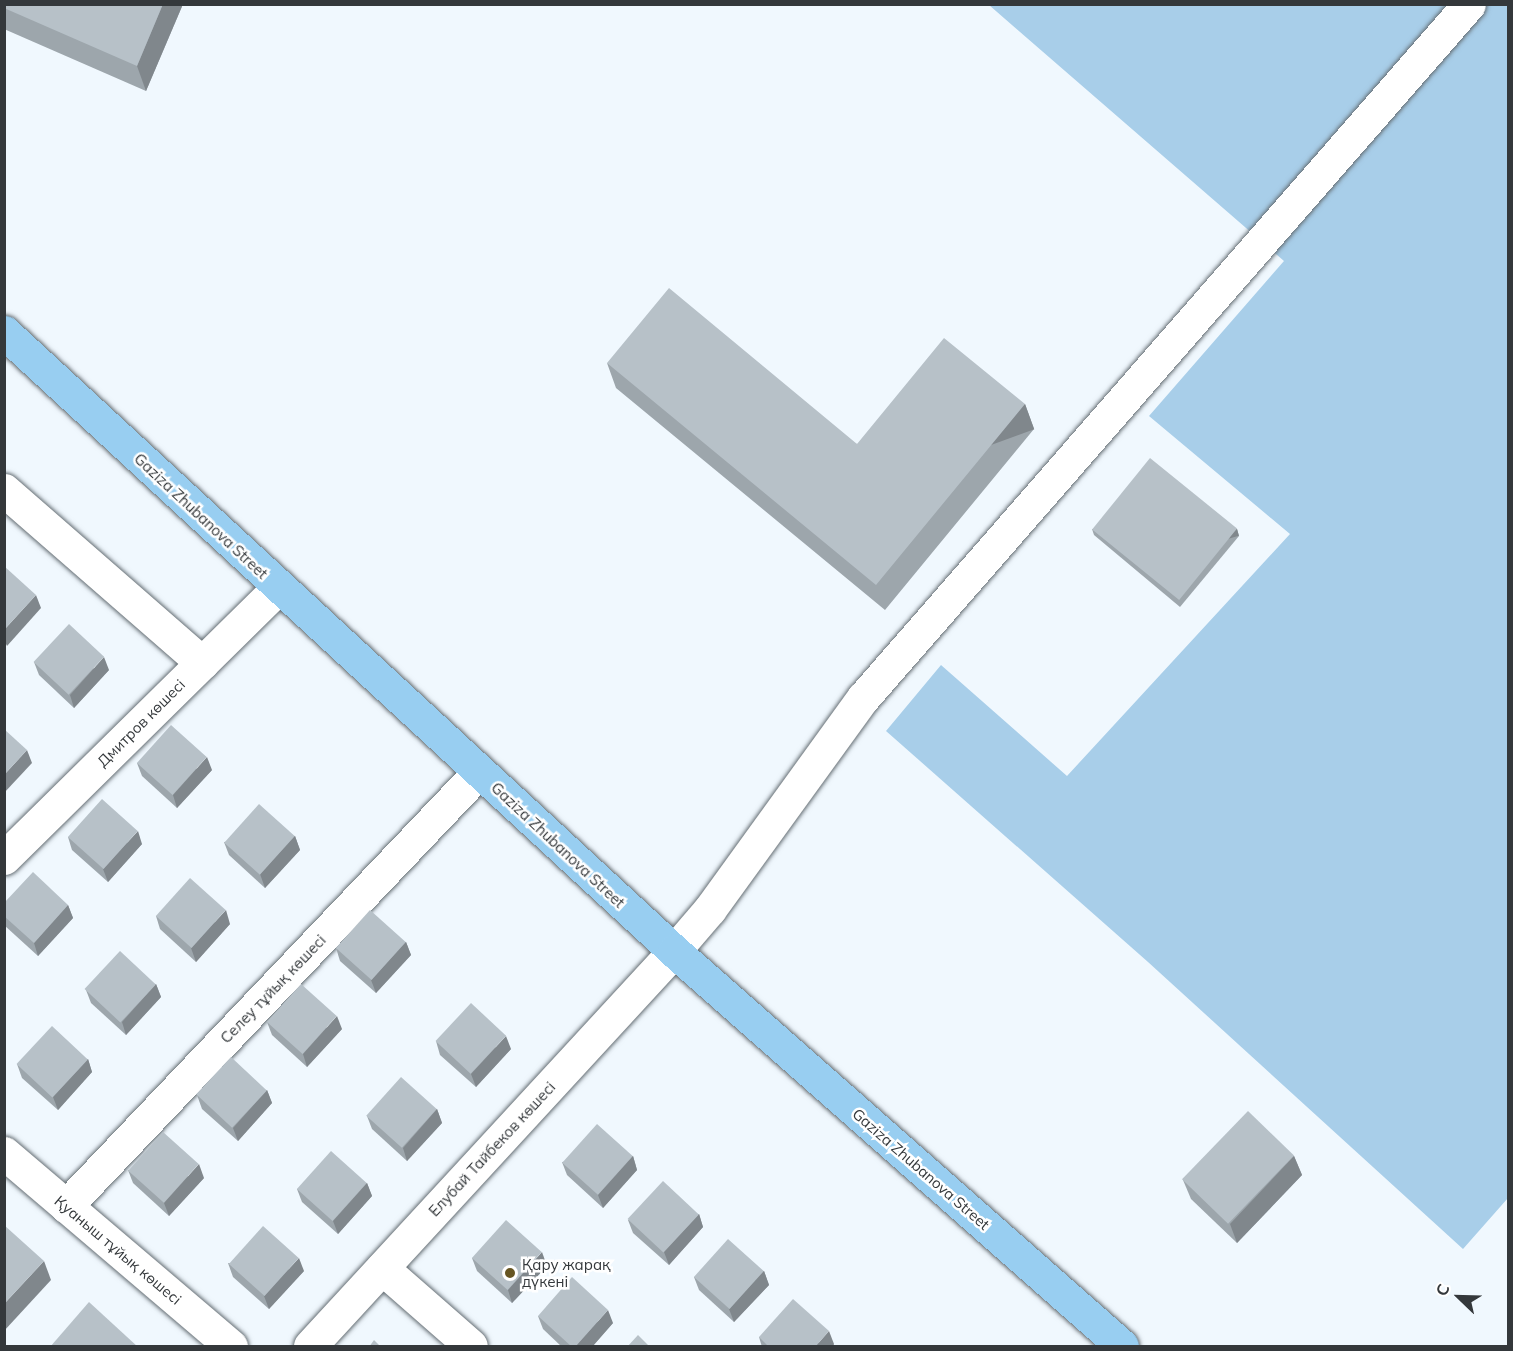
<!DOCTYPE html>
<html>
<head>
<meta charset="utf-8">
<style>
	body { margin:0 }
	#map { position:relative; width:1513px; height:1351px; overflow:hidden; background:#f0f8fe; font-family:Mulish,sans-serif }
	div>[style] { position:absolute }
	[style*='--x'] { left:calc(var(--x)*1px); top:calc(var(--y)*1px); width:calc(var(--w)*1px); rotate:calc(var(--a)*1deg) }
	.green>* { inset:0; background:#a8cee9 }
	.roads { filter:drop-shadow(0 0 2px #656e74) drop-shadow(0 0 2px #656e74) }
	.minor>* { height:33px; margin:-16.5px; padding:0 16.5px; transform-origin:16.5px; border-radius:16.5px; background:#fff }
	.major>* { height:33px; margin:-16.5px; padding:0 16.5px; transform-origin:16.5px; border-radius:16.5px; background:#98cef1 }
	.wall>* { inset:0; background:#9da6ac }
	.shaded-wall>* { inset:0; background:#80878c; transform-origin:0 0 }
	.building>* { inset:0; background:#b7c1c8; transform-origin:0 0 }
	.dots>* { width:16px; height:16px; translate:-50% -50%; box-sizing:border-box; border:3px solid #fff; border-radius:50% }
	span { translate:-50% -50%; white-space:nowrap; text-align:center; line-height:1.15; -webkit-text-stroke:5px #fff; paint-order:stroke }
	.street-label { font-size:15px; color:#34383b }
	.poi-label { font-size:15px; color:#34383b }
	.left { translate:0 -50%; text-align:left }
	.frame { position:absolute; inset:0; border:6px solid #34383b; pointer-events:none }
	.north { position:absolute; left:1429px; top:1267px; width:60px; height:60px; -webkit-text-stroke:4px #fff; paint-order:stroke; rotate:293deg; font-size:16px; font-weight:700; line-height:24px; text-align:center; color:#34383b }
	.north::after { content:''; display:block; margin:auto; width:21px; height:27px; background:#34383b; clip-path:polygon(50% 0,100% 100%,50% 72%,0 100%) }
</style>
</head>
<body>
<div id="map">
	<div class="green">
		<i style="clip-path:polygon(989px 5px,1508px 5px,1508px 1198px,1463px 1249px,1148px 962px,886px 731px,941px 665px,1067px 776px,1290px 534px,1149px 416px,1284px 261px)"></i>
	</div>
	<div class="roads">
		<div class="minor">
			<i style="--x:4;--y:490;--w:263;--a:41.1"></i>
			<i style="--x:4;--y:858;--w:385;--a:-44.6"></i>
			<i style="--x:4;--y:1153;--w:298;--a:40.4"></i>
			<i style="--x:66;--y:1206;--w:599;--a:-46.42"></i>
			<i style="--x:382;--y:1268;--w:118;--a:41.2"></i>
			<i style="--x:310;--y:1346;--w:537;--a:-47.34"></i>
			<i style="--x:674;--y:951;--w:55;--a:-49.4"></i>
			<i style="--x:710;--y:909;--w:261;--a:-54.1"></i>
			<i style="--x:863;--y:698;--w:921;--a:-48.87"></i>
		</div>
		<div class="major">
			<i style="--x:4;--y:332;--w:912;--a:42.73"></i>
			<i style="--x:674;--y:951;--w:597;--a:41.4"></i>
		</div>
	</div>
	<div class="wall">
		<i style="clip-path:polygon(4px 4px,183px 4px,146px 91px,4px 29px)"></i>
		<i style="clip-path:polygon(607px 363px,857px 444px,1025px 404px,1034px 429px,885px 610px,616px 388px)"></i>
		<i style="clip-path:polygon(1092px 529px,1237px 529px,1239px 536px,1180px 607px,1094px 535px)"></i>
		<i style="clip-path:polygon(34px 662px,109px 670px,74px 708px,39px 675px)"></i>
		<i style="clip-path:polygon(137px 763px,212px 770px,177px 808px,142px 776px)"></i>
		<i style="clip-path:polygon(295px 836px,300px 850px,265px 888px,229px 855px,224px 842px)"></i>
		<i style="clip-path:polygon(68px 837px,142px 844px,108px 882px,72px 850px)"></i>
		<i style="clip-path:polygon(4px 903px,68px 905px,73px 918px,38px 956px,4px 925px)"></i>
		<i style="clip-path:polygon(156px 916px,230px 924px,196px 962px,160px 929px)"></i>
		<i style="clip-path:polygon(406px 942px,411px 955px,376px 993px,340px 961px,336px 948px)"></i>
		<i style="clip-path:polygon(156px 984px,161px 997px,126px 1035px,91px 1003px,86px 990px)"></i>
		<i style="clip-path:polygon(267px 1022px,342px 1029px,307px 1067px,272px 1035px)"></i>
		<i style="clip-path:polygon(436px 1041px,511px 1049px,476px 1087px,440px 1055px)"></i>
		<i style="clip-path:polygon(88px 1059px,92px 1072px,58px 1110px,22px 1078px,17px 1064px)"></i>
		<i style="clip-path:polygon(267px 1090px,272px 1103px,238px 1141px,202px 1109px,197px 1095px)"></i>
		<i style="clip-path:polygon(437px 1109px,442px 1123px,407px 1161px,372px 1129px,367px 1116px)"></i>
		<i style="clip-path:polygon(633px 1156px,637px 1170px,603px 1208px,567px 1175px,562px 1162px)"></i>
		<i style="clip-path:polygon(1294px 1156px,1302px 1175px,1237px 1243px,1191px 1199px,1183px 1180px)"></i>
		<i style="clip-path:polygon(128px 1170px,204px 1178px,169px 1216px,133px 1183px)"></i>
		<i style="clip-path:polygon(367px 1183px,372px 1196px,338px 1234px,302px 1202px,297px 1189px)"></i>
		<i style="clip-path:polygon(699px 1214px,703px 1227px,669px 1265px,633px 1233px,628px 1220px)"></i>
		<i style="clip-path:polygon(472px 1258px,547px 1266px,512px 1303px,477px 1271px)"></i>
		<i style="clip-path:polygon(228px 1263px,304px 1271px,269px 1309px,233px 1277px)"></i>
		<i style="clip-path:polygon(764px 1271px,769px 1285px,734px 1322px,699px 1290px,694px 1277px)"></i>
		<i style="clip-path:polygon(538px 1316px,613px 1323px,592px 1347px,562px 1347px,543px 1329px)"></i>
		<i style="clip-path:polygon(759px 1337px,834px 1344px,832px 1347px,762px 1347px)"></i>
	</div>
	<div class="shaded-wall">
		<i style="clip-path:polygon(163px 4px,183px 4px,146px 91px,137px 66px)"></i>
		<i style="left:1025px;top:404px;width:27px;height:234px;rotate:70deg"></i>
		<i style="left:1237px;top:529px;width:7px;height:92px;rotate:74deg"></i>
		<i style="clip-path:polygon(36px 595px,41px 608px,7px 646px,4px 640px,4px 630px)"></i>
		<i style="clip-path:polygon(104px 657px,109px 670px,74px 708px,70px 695px)"></i>
		<i style="clip-path:polygon(27px 750px,32px 763px,4px 793px,4px 775px)"></i>
		<i style="clip-path:polygon(207px 757px,212px 770px,177px 808px,173px 795px)"></i>
		<i style="clip-path:polygon(138px 831px,142px 844px,108px 882px,103px 869px)"></i>
		<i style="clip-path:polygon(295px 836px,300px 850px,265px 888px,260px 874px)"></i>
		<i style="clip-path:polygon(68px 905px,73px 918px,38px 956px,34px 943px)"></i>
		<i style="clip-path:polygon(226px 910px,230px 924px,196px 962px,191px 948px)"></i>
		<i style="clip-path:polygon(406px 942px,411px 955px,376px 993px,371px 980px)"></i>
		<i style="clip-path:polygon(156px 984px,161px 997px,126px 1035px,122px 1022px)"></i>
		<i style="clip-path:polygon(337px 1016px,342px 1029px,307px 1067px,303px 1054px)"></i>
		<i style="clip-path:polygon(506px 1036px,511px 1049px,476px 1087px,471px 1074px)"></i>
		<i style="clip-path:polygon(88px 1059px,92px 1072px,58px 1110px,53px 1097px)"></i>
		<i style="clip-path:polygon(267px 1090px,272px 1103px,238px 1141px,233px 1128px)"></i>
		<i style="clip-path:polygon(437px 1109px,442px 1123px,407px 1161px,403px 1148px)"></i>
		<i style="clip-path:polygon(633px 1156px,637px 1170px,603px 1208px,598px 1195px)"></i>
		<i style="clip-path:polygon(1294px 1156px,1302px 1175px,1237px 1243px,1230px 1224px)"></i>
		<i style="clip-path:polygon(199px 1164px,204px 1178px,169px 1216px,164px 1203px)"></i>
		<i style="clip-path:polygon(367px 1183px,372px 1196px,338px 1234px,333px 1221px)"></i>
		<i style="clip-path:polygon(699px 1214px,703px 1227px,669px 1265px,664px 1252px)"></i>
		<i style="clip-path:polygon(542px 1252px,547px 1266px,512px 1303px,508px 1290px)"></i>
		<i style="clip-path:polygon(299px 1258px,304px 1271px,269px 1309px,264px 1296px)"></i>
		<i style="clip-path:polygon(44px 1261px,51px 1280px,4px 1331px,4px 1304px)"></i>
		<i style="clip-path:polygon(764px 1271px,769px 1285px,734px 1322px,729px 1309px)"></i>
		<i style="clip-path:polygon(608px 1310px,613px 1323px,592px 1347px,575px 1347px)"></i>
		<i style="clip-path:polygon(829px 1331px,834px 1344px,832px 1347px,815px 1347px)"></i>
	</div>
	<div class="building">
		<i style="clip-path:polygon(4px 4px,163px 4px,137px 66px,4px 8px)"></i>
		<i style="clip-path:polygon(669px 288px,857px 444px,944px 338px,1025px 404px,876px 585px,607px 363px)"></i>
		<i style="left:1150px;top:458px;width:112px;height:92px;rotate:39deg"></i>
		<i style="clip-path:polygon(4px 566px,36px 595px,4px 630px)"></i>
		<i style="left:69px;top:624px;width:48px;height:52px;rotate:43deg"></i>
		<i style="left:171px;top:725px;width:48px;height:51px;rotate:42deg"></i>
		<i style="clip-path:polygon(4px 729px,27px 750px,4px 775px)"></i>
		<i style="left:102px;top:799px;width:48px;height:51px;rotate:42deg"></i>
		<i style="left:259px;top:804px;width:48px;height:52px;rotate:42deg"></i>
		<i style="clip-path:polygon(33px 872px,68px 905px,34px 943px,4px 916px,4px 903px)"></i>
		<i style="left:190px;top:878px;width:48px;height:51px;rotate:42deg"></i>
		<i style="left:370px;top:910px;width:48px;height:51px;rotate:42deg"></i>
		<i style="left:120px;top:951px;width:49px;height:52px;rotate:43deg"></i>
		<i style="left:301px;top:984px;width:48px;height:51px;rotate:42deg"></i>
		<i style="left:471px;top:1003px;width:48px;height:52px;rotate:43deg"></i>
		<i style="left:52px;top:1026px;width:49px;height:52px;rotate:43deg"></i>
		<i style="left:231px;top:1057px;width:49px;height:51px;rotate:43deg"></i>
		<i style="left:401px;top:1077px;width:48px;height:52px;rotate:42deg"></i>
		<i style="left:1248px;top:1111px;width:64px;height:95px;rotate:44deg"></i>
		<i style="left:597px;top:1124px;width:48px;height:52px;rotate:42deg"></i>
		<i style="left:163px;top:1132px;width:48px;height:52px;rotate:42deg"></i>
		<i style="left:331px;top:1151px;width:48px;height:51px;rotate:42deg"></i>
		<i style="left:663px;top:1181px;width:49px;height:52px;rotate:43deg"></i>
		<i style="left:506px;top:1220px;width:48px;height:51px;rotate:42deg"></i>
		<i style="clip-path:polygon(4px 1225px,44px 1261px,4px 1304px)"></i>
		<i style="left:263px;top:1226px;width:48px;height:51px;rotate:42deg"></i>
		<i style="left:728px;top:1239px;width:48px;height:51px;rotate:42deg"></i>
		<i style="clip-path:polygon(572px 1277px,608px 1310px,575px 1347px,572px 1347px,538px 1316px)"></i>
		<i style="clip-path:polygon(793px 1299px,829px 1331px,815px 1347px,769px 1347px,759px 1337px)"></i>
		<i style="clip-path:polygon(89px 1302px,138px 1347px,50px 1347px)"></i>
		<i style="clip-path:polygon(638px 1335px,650px 1347px,627px 1347px)"></i>
		<i style="clip-path:polygon(374px 1340px,381px 1347px,369px 1347px)"></i>
	</div>
	<div class="dots">
		<i style="left:510px;top:1273px;background:#652"></i>
	</div>
	<div class="street-label">
		<span style="left:201px;top:516px;rotate:43deg">Gaziza Zhubanova Street</span>
		<span style="left:141px;top:723px;rotate:-45deg">Дмитров көшесі</span>
		<span style="left:558px;top:845px;rotate:43deg">Gaziza Zhubanova Street</span>
		<span style="left:273px;top:989px;rotate:-46deg">Селеу тұйық көшесі</span>
		<span style="left:492px;top:1149px;rotate:-47deg">Елубай Тайбеков көшесі</span>
		<span style="left:921px;top:1169px;rotate:41deg">Gaziza Zhubanova Street</span>
		<span style="left:118px;top:1250px;rotate:40deg">Қуаныш тұйық көшесі</span>
	</div>
	<div class="poi-label">
		<span class="left" style="left:522px;top:1273px">Қару жарақ<br>дүкені</span>
	</div>
	<div class="frame"></div>
	<div class="north">С</div>
</div>
</body>
</html>
